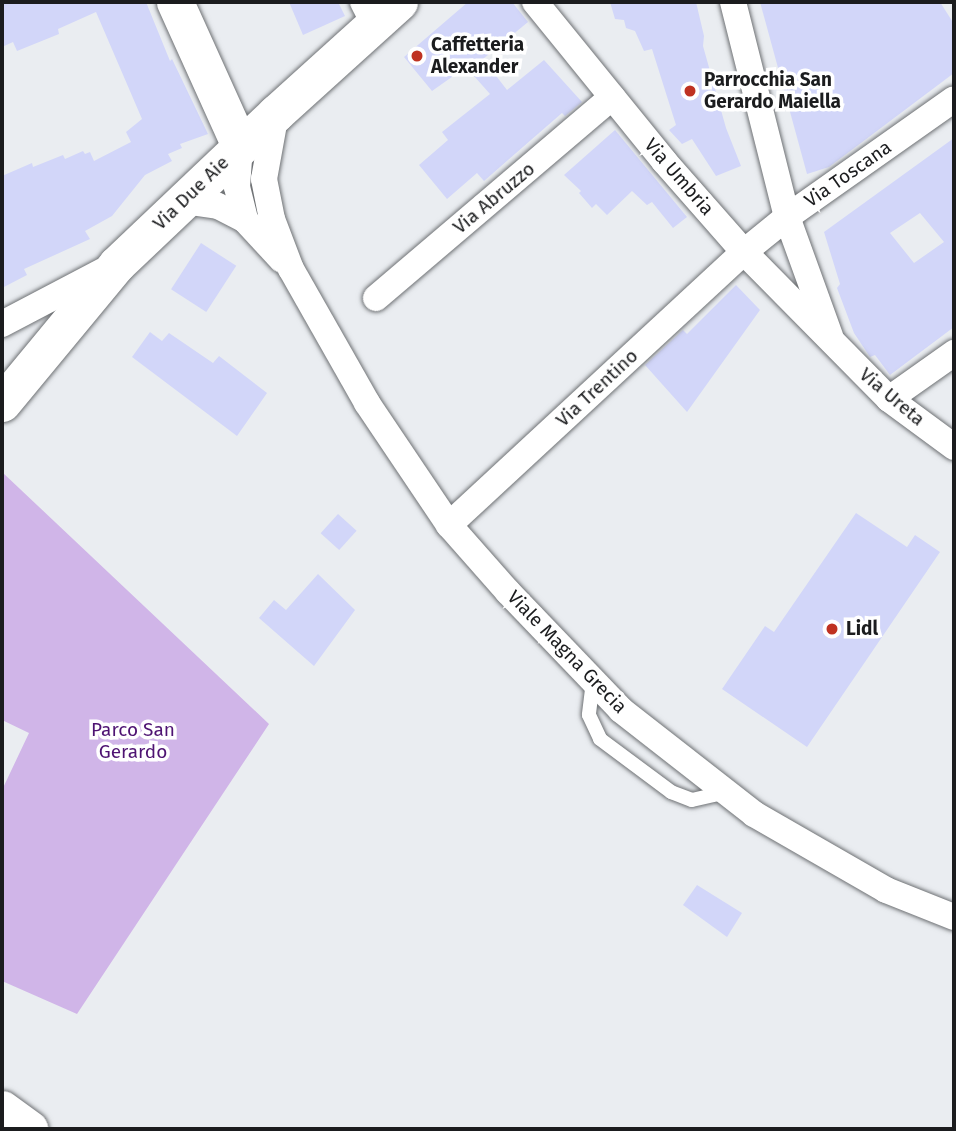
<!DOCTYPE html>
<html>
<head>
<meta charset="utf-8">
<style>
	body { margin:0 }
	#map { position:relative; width:956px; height:1131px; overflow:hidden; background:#eaedf1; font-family:"Fira Sans",sans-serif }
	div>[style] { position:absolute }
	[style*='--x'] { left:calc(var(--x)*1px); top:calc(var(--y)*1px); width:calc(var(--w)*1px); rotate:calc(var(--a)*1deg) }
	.green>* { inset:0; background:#d0b5e8 }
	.building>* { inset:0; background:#d2d6f9; transform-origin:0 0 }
	.roads { filter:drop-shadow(0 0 2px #6e7174) drop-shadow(0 0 2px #6e7174) }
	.lane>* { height:14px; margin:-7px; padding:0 7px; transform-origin:7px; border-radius:7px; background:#fff }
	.street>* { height:26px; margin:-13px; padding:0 13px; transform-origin:13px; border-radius:13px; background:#fff }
	.secondary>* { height:37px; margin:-18.5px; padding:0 18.5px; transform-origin:18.5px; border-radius:18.5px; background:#fff }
	.dots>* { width:19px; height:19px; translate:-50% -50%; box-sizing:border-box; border:4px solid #fff; border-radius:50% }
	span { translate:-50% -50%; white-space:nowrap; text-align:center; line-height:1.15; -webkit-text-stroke:7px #fff; paint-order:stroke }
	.poi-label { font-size:19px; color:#1b1c1e; font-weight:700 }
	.left { translate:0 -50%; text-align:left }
	.street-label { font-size:19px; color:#1b1c1e }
	.park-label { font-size:19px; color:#4e1372 }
	.frame { position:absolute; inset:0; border:4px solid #1b1c1e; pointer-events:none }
</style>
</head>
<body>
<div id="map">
	<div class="green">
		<i style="clip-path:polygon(2px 472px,269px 724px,77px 1014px,2px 981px,2px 790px,29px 733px,2px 720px)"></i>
	</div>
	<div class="building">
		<i style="clip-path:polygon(2px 2px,146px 2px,170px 61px,172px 59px,208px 134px,180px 144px,182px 148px,168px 154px,172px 161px,145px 175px,112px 216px,85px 231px,90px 239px,24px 269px,27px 275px,2px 288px,2px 176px,32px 163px,33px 167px,63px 155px,65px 159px,83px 151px,85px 154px,90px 152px,94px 161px,131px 142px,126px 132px,142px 119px,96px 12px,58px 29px,59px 34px,17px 51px,13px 42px,2px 47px)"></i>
		<i style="clip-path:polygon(289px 2px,338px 2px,345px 16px,303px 35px)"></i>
		<i style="clip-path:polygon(468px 2px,512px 2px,528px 22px,483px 59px,507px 90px,544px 60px,582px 102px,565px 116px,562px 113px,484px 181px,477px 173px,447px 199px,419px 165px,448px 140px,442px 132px,490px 94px,466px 67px,432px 91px,404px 57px)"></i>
		<i style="clip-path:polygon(610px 2px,696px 2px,704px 36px,703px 46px,726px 128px,741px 166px,716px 176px,692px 139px,682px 144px,669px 130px,676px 125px,652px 49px,644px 51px,635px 31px,626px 28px,624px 20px,615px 19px)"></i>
		<i style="clip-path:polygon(760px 2px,940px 2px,954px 24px,954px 73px,829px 167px,807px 174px)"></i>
		<i style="clip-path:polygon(615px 130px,687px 217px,673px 228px,652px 202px,647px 205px,632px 191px,607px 215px,596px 204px,592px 208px,579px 193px,581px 191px,564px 175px)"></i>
		<i style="clip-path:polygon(evenodd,954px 138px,954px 327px,890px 375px,875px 355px,870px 357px,854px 333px,837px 288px,840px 284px,824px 232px,954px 138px,920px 213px,944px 242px,914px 263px,890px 233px,920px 213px)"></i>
		<i style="left:201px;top:243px;width:42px;height:55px;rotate:33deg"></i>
		<i style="clip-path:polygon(736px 285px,760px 310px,687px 412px,645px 365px,683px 330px,687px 334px)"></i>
		<i style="clip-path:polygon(150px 332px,162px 341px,169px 333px,213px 363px,219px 356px,267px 393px,237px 436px,132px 357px)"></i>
		<i style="clip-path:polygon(856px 513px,907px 547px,915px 535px,940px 552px,807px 747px,722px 689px,765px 626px,774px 632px)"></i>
		<i style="left:338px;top:514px;width:25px;height:26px;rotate:42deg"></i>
		<i style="clip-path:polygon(318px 574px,355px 610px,314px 666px,259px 618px,274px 600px,286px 610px)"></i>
		<i style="clip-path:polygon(697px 885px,742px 913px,727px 937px,683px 905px)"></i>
	</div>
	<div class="roads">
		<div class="lane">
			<i style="--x:593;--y:681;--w:34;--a:97"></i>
			<i style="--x:589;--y:715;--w:26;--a:65"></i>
			<i style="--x:600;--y:739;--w:89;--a:36.7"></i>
			<i style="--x:671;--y:792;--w:22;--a:21"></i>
			<i style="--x:692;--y:800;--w:35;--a:-13"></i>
		</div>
		<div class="street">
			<i style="--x:363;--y:2;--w:25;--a:63"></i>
			<i style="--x:535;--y:2;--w:205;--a:50.9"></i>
			<i style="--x:664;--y:161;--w:121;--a:48.7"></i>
			<i style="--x:744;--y:252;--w:206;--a:45.4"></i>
			<i style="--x:889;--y:399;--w:81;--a:36.4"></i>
			<i style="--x:733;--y:2;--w:222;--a:75.9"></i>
			<i style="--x:787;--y:217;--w:127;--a:70.1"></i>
			<i style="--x:276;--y:113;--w:67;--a:100.3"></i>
			<i style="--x:264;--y:179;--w:41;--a:78.7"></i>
			<i style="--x:272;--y:219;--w:53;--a:69.2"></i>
			<i style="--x:291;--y:269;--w:154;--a:60.4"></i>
			<i style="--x:367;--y:403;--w:147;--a:56.1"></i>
			<i style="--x:449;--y:525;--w:89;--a:48.6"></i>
			<i style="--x:508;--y:592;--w:163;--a:46.2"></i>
			<i style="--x:621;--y:710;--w:169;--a:38"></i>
			<i style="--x:754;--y:814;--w:152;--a:29.9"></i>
			<i style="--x:886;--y:890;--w:73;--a:21.7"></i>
			<i style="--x:240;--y:146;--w:41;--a:94.2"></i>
			<i style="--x:237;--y:187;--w:34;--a:76"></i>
			<i style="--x:183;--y:201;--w:35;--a:8"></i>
			<i style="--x:218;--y:206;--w:30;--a:27"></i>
			<i style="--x:245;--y:220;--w:54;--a:47.2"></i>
			<i style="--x:376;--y:298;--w:310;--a:-40.4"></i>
			<i style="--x:2;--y:324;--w:114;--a:-27.7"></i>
			<i style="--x:889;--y:399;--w:80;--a:-35.3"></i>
			<i style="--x:449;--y:525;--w:402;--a:-42.8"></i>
			<i style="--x:744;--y:252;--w:55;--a:-39.1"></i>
			<i style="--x:787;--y:217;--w:204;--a:-35.2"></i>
		</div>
		<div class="secondary">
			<i style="--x:175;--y:2;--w:158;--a:65.7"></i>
			<i style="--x:2;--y:403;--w:180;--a:-50.4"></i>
			<i style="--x:117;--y:264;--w:219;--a:-43.5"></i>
			<i style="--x:276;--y:113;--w:166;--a:-42.1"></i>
			<i style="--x:2;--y:1109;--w:34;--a:36"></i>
		</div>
	</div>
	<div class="dots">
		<i style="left:417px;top:56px;background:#bf3222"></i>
		<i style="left:690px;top:91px;background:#bf3222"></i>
		<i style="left:832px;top:629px;background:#bf3222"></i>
	</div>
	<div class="poi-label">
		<span class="left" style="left:431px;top:56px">Caffetteria<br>Alexander</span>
		<span class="left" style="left:704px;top:91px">Parrocchia San<br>Gerardo Maiella</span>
		<span class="left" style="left:846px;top:629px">Lidl</span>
	</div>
	<div class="street-label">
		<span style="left:848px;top:174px;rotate:-35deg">Via Toscana</span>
		<span style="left:679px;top:177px;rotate:49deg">Via Umbria</span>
		<span style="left:191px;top:193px;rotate:-44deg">Via Due Aie</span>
		<span style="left:494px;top:198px;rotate:-40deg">Via Abruzzo</span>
		<span style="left:597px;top:388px;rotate:-43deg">Via Trentino</span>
		<span style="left:892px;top:397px;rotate:40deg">Via Ureta</span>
		<span style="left:567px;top:652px;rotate:46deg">Viale Magna Grecia</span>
	</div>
	<div class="park-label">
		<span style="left:133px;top:741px">Parco San<br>Gerardo</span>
	</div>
	<div class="frame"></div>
</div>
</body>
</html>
